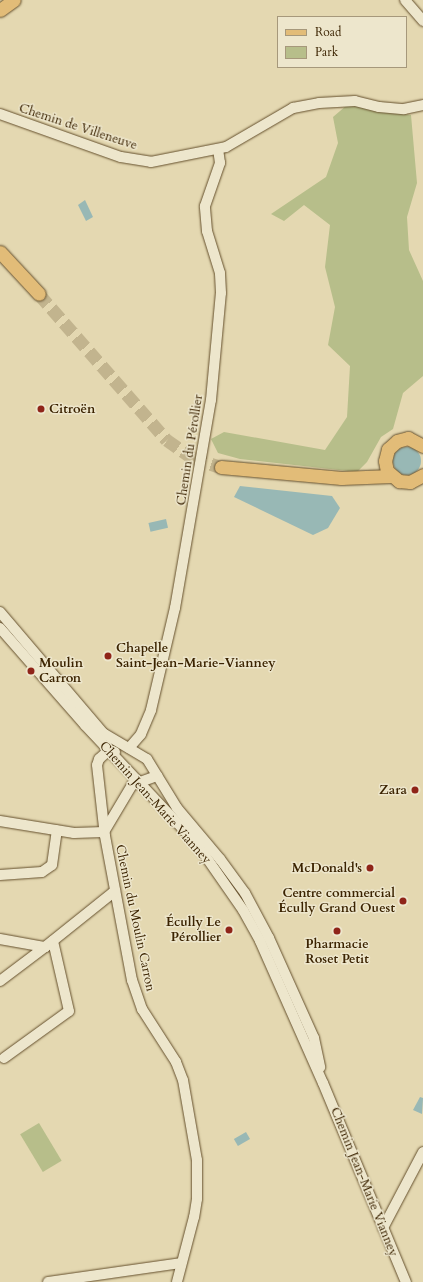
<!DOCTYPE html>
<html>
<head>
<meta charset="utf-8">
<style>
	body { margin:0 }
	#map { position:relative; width:423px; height:1282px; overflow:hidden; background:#e4d8b1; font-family:Cardo,serif }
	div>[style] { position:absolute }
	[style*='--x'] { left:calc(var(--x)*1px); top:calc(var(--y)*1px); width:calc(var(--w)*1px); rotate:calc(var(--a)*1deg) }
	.green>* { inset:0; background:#b7be8a; transform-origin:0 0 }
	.water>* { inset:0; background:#98b8b5; transform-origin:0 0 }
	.round { border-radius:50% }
	.major-tunnel>* { height:13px; margin-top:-6.5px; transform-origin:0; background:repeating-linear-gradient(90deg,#c2b48e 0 13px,transparent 0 19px) }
	.roads { filter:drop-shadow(0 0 1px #65502d) drop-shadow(0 0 1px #65502d) }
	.minor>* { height:10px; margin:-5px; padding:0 5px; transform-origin:5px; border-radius:5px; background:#ede6cc }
	.major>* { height:13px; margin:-6.5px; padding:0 6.5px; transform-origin:6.5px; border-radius:6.5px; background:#e2bc78 }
	.dots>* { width:11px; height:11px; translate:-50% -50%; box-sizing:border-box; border:2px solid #ede6cc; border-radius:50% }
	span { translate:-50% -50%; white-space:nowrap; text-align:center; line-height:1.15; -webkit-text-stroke:3px #ede6cc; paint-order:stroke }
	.street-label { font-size:13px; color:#3b2301 }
	.poi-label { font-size:13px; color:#3b2301; font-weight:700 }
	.left { translate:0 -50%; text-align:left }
	.right { translate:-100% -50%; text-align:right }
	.legend { position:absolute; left:277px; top:16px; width:130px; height:52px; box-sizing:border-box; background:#ede6cc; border:1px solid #a6987b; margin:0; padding:5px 7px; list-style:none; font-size:12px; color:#3b2301 }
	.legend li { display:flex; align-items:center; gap:8px; height:20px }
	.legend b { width:20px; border:1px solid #a6987b }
</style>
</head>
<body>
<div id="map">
	<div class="green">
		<i style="clip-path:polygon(347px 105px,411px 115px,417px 183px,407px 217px,409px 250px,423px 281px,423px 376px,403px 393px,393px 429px,381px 437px,367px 462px,357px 472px,240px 459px,218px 453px,211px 439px,224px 432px,325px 450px,347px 417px,350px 366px,328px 345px,335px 307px,325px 267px,330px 225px,304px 205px,284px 221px,271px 214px,326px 177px,338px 143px,333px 117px)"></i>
		<i style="left:39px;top:1123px;width:44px;height:22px;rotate:59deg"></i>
	</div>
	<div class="water">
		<i style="clip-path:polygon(85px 200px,93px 217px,86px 221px,78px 205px)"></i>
		<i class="round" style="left:393px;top:447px;width:28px;height:28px"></i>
		<i style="clip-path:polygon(240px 486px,332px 496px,340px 508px,328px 528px,313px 535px,234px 497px)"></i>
		<i style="left:166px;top:519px;width:9px;height:18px;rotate:77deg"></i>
		<i style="clip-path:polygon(420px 1097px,423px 1098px,422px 1114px,413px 1110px)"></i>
		<i style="left:246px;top:1132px;width:8px;height:14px;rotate:60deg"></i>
	</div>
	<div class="major-tunnel">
		<i style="--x:39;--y:294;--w:194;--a:48.8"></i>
		<i style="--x:167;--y:440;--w:32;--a:35"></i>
		<i style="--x:193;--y:458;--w:29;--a:18"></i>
	</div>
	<div class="roads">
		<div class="minor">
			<i style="--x:405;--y:0;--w:28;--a:49"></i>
			<i style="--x:0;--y:114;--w:128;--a:19.6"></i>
			<i style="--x:121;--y:157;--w:30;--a:9"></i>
			<i style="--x:151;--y:162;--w:76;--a:-11.3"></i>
			<i style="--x:226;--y:147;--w:78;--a:-30.2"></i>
			<i style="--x:293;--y:108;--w:26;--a:-11"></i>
			<i style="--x:319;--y:103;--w:36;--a:-3"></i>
			<i style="--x:355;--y:101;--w:25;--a:14"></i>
			<i style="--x:379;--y:107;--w:25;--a:5"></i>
			<i style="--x:404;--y:109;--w:19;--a:-12"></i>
			<i style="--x:0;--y:612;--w:159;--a:49.6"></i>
			<i style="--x:103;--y:733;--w:51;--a:30.6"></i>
			<i style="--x:147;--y:759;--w:57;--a:58.5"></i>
			<i style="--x:177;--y:808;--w:67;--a:49.9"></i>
			<i style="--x:220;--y:859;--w:42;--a:53.7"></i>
			<i style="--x:245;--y:893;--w:51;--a:61.9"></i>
			<i style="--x:269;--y:938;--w:110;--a:65.8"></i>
			<i style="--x:314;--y:1038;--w:30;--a:78"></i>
			<i style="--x:0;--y:628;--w:129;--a:48.8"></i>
			<i style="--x:85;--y:725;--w:144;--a:46.7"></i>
			<i style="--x:184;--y:830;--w:31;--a:50"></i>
			<i style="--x:204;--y:854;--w:68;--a:55.1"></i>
			<i style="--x:243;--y:910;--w:35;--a:61"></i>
			<i style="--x:260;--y:941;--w:155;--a:66.1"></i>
			<i style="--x:323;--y:1083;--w:216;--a:67.4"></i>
			<i style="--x:129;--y:748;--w:18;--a:-49"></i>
			<i style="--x:141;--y:734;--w:26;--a:-67"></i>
			<i style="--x:151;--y:710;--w:105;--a:-76.8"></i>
			<i style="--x:175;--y:608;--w:211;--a:-80.2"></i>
			<i style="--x:211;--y:400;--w:107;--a:-84.7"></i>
			<i style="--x:221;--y:293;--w:20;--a:-93"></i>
			<i style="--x:220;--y:273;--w:44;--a:-107.2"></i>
			<i style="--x:207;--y:231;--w:25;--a:-95"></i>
			<i style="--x:205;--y:206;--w:46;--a:-70.8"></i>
			<i style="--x:220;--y:163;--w:14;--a:-98"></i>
			<i style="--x:115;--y:752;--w:6;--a:-162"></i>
			<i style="--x:109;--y:750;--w:13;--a:138"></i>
			<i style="--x:99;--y:759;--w:6;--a:108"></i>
			<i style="--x:97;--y:765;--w:71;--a:83.6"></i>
			<i style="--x:105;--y:836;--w:147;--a:79.4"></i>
			<i style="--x:132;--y:980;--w:31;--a:71"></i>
			<i style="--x:142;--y:1009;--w:63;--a:57.3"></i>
			<i style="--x:176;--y:1062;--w:19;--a:69"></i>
			<i style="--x:183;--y:1080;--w:81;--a:80.1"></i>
			<i style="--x:197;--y:1160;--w:39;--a:90"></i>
			<i style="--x:197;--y:1199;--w:18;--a:99"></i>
			<i style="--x:194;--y:1217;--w:67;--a:104.7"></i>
			<i style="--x:0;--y:821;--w:75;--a:9.2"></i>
			<i style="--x:74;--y:833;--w:30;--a:-2"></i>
			<i style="--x:104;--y:832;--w:55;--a:-59.2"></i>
			<i style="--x:132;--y:785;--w:27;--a:-20"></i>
			<i style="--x:0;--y:875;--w:42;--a:-4.1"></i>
			<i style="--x:42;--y:872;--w:12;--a:-35"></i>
			<i style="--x:52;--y:865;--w:35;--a:-82"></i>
			<i style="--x:0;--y:939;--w:46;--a:10.1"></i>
			<i style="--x:45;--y:947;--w:90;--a:-38.7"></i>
			<i style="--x:0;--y:981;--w:56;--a:-37.1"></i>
			<i style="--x:4;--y:1058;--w:80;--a:-35.9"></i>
			<i style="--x:69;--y:1011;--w:72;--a:-102.9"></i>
			<i style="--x:383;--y:1228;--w:86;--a:-62.2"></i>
			<i style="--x:48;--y:1282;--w:134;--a:-8.1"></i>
		</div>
		<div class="major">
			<i style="--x:0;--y:10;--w:17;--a:-36"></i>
			<i style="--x:0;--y:252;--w:57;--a:47.1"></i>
			<i style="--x:423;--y:446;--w:17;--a:-152"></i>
			<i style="--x:408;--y:438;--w:11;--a:165"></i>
			<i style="--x:397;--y:441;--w:12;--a:138"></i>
			<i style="--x:388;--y:449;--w:12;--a:104"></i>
			<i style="--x:385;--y:461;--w:10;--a:79"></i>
			<i style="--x:387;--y:471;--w:16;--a:40"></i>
			<i style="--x:399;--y:481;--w:11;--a:5"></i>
			<i style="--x:410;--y:482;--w:15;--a:-28"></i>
			<i style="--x:221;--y:467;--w:121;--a:5.2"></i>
			<i style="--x:341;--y:478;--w:50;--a:-2.3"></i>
		</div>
	</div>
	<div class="dots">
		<i style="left:41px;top:409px;background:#8f2418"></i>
		<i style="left:108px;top:656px;background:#8f2418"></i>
		<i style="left:31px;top:671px;background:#8f2418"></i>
		<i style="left:415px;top:790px;background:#8f2418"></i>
		<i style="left:370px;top:868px;background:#8f2418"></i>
		<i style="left:403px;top:901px;background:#8f2418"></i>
		<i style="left:229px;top:930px;background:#8f2418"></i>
		<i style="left:337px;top:931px;background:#8f2418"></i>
	</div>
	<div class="street-label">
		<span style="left:78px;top:127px;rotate:18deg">Chemin de Villeneuve</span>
		<span style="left:190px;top:450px;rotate:-81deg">Chemin du Pérollier</span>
		<span style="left:155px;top:803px;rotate:48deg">Chemin Jean-Marie Vianney</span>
		<span style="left:135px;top:918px;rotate:78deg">Chemin du Moulin Carron</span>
		<span style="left:364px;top:1182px;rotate:68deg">Chemin Jean-Marie Vianney</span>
	</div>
	<div class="poi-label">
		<span class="left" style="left:49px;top:409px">Citroën</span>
		<span class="left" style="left:116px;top:656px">Chapelle<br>Saint-Jean-Marie-Vianney</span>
		<span class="left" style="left:39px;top:671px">Moulin<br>Carron</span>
		<span class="right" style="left:407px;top:790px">Zara</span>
		<span class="right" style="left:362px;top:868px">McDonald's</span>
		<span class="right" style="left:395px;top:901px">Centre commercial<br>Écully Grand Ouest</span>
		<span class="right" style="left:221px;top:930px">Écully Le<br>Pérollier</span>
		<span style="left:337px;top:952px">Pharmacie<br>Roset Petit</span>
	</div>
	<ul class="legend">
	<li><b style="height:5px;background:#e2bc78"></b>Road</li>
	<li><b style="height:11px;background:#b7be8a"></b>Park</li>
	</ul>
</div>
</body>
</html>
